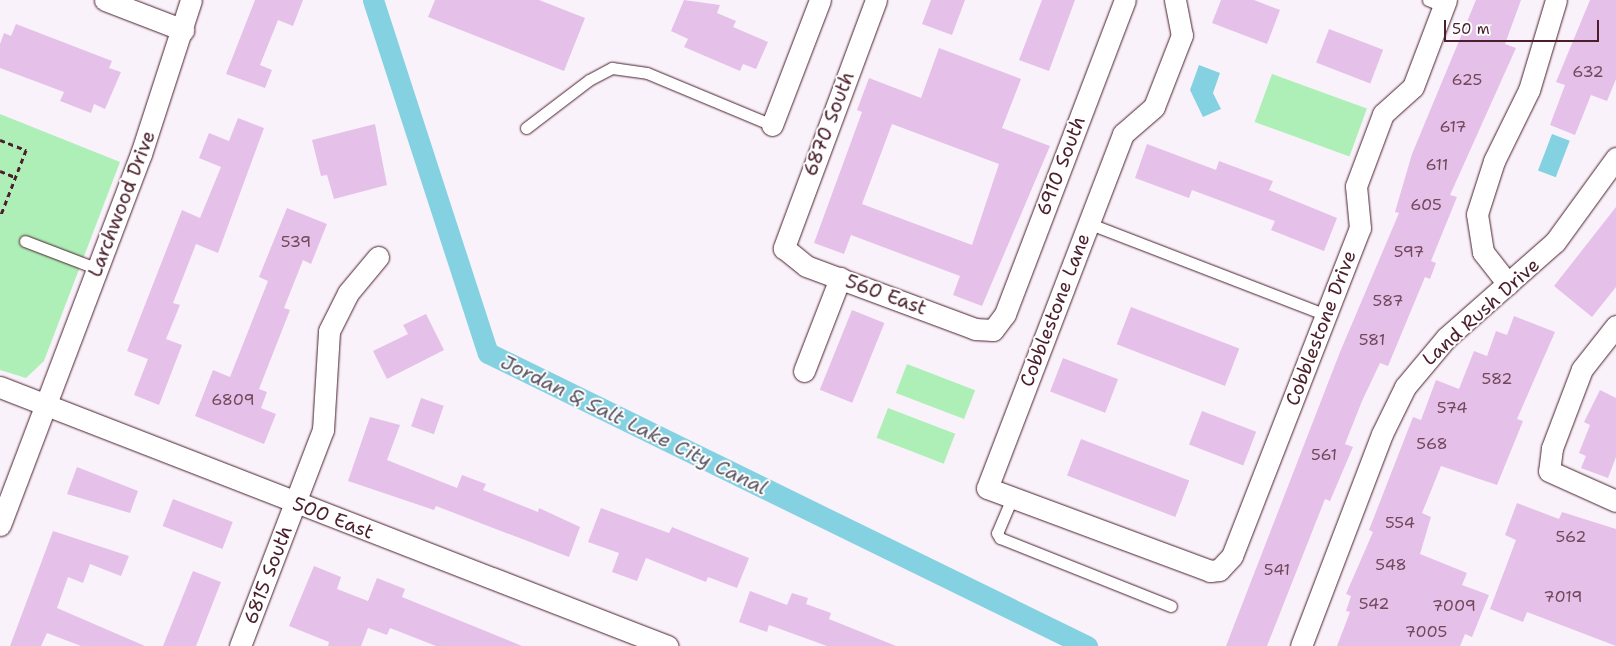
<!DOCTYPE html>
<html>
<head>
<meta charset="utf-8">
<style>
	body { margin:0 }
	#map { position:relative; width:1616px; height:646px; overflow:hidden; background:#faf2fb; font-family:"Shantell Sans",sans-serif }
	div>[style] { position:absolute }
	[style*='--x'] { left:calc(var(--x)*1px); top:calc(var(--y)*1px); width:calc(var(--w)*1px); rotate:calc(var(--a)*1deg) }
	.green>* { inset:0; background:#aeefb8; transform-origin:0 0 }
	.water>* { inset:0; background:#83d1e1; transform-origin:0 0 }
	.canal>* { height:21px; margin:-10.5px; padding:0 10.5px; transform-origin:10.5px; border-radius:10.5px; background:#83d1e1 }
	.building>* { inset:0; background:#e5c0e9; transform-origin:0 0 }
	.path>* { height:3px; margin-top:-1.5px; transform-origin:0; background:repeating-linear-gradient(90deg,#4a1f2b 0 5px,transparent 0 9px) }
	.roads { filter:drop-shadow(0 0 1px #4a1f2b) drop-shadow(0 0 1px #4a1f2b) }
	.service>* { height:11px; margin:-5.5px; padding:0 5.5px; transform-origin:5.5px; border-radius:5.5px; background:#fff }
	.minor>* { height:21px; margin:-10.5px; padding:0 10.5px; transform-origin:10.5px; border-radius:10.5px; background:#fff }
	span { translate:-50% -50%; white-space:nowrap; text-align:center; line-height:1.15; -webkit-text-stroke:4px #fff; paint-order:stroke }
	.number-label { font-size:16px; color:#71475a }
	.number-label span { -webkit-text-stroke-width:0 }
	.street-label { font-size:19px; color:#4a1f2b }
	.water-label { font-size:20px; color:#5b5462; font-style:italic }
	.scale { position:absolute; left:1444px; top:20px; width:155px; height:22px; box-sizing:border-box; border:2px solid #4a1f2b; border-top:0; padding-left:6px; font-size:15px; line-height:18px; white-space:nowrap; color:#4a1f2b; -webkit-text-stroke:4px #fff; paint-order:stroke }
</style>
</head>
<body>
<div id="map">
	<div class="green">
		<i style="left:1272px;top:74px;width:101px;height:51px;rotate:20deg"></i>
		<i style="clip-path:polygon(0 114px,120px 162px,44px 361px,26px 378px,0 370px)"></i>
		<i style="left:907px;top:364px;width:73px;height:31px;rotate:21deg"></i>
		<i style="left:888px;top:408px;width:72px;height:32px;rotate:21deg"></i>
	</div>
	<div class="water">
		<i style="clip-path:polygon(1199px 65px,1220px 73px,1213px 93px,1221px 109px,1203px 117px,1190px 90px)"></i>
		<i style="left:1552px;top:134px;width:19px;height:39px;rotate:21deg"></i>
	</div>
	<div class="canal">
		<i style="--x:373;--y:0;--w:371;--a:72"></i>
		<i style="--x:488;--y:353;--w:667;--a:26.07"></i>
	</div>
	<div class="building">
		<i style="clip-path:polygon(255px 0,303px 0,293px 26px,278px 20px,260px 65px,272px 70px,265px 88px,226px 74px)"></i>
		<i style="clip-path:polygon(435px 0,539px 0,585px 18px,564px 71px,428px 17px)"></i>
		<i style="clip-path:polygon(684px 0,720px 5px,717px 13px,736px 21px,733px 27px,768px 42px,756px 69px,743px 64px,740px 71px,684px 47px,688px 39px,671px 31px)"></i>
		<i style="clip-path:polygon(931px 0,965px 0,952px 35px,922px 24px)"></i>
		<i style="clip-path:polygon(1042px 0,1075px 0,1049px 71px,1019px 60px)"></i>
		<i style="clip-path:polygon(1221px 0,1254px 0,1280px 10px,1267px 44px,1212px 23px)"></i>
		<i style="clip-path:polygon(1476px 0,1521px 0,1505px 44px,1516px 48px,1450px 195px,1457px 197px,1431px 261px,1436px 263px,1430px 279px,1425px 277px,1388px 366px,1380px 363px,1362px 401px,1345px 444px,1353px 447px,1330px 501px,1325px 499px,1267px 646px,1226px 646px,1340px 352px,1399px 213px,1395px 212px,1412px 154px)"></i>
		<i style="clip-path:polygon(1590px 0,1616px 0,1616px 79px,1607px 101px,1591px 95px,1575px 135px,1550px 125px,1565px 85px,1556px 82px)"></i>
		<i style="clip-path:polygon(16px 24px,112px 61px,109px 68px,121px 72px,105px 109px,94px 104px,91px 113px,60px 101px,64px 92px,0 68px,0 44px,4px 33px,11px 36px)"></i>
		<i style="left:1329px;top:29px;width:58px;height:36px;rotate:21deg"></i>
		<i style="clip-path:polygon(evenodd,939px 48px,1021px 79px,1002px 128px,1050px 146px,982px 306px,953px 295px,960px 276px,851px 235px,844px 254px,814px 243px,862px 112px,857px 110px,869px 78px,921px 98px,939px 48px,892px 124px,999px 164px,972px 245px,862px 204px,892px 124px)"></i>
		<i style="clip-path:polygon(238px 118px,264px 128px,218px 253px,196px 244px,173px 303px,180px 305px,166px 339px,182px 345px,159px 405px,134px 395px,148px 359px,127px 351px,182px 210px,200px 218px,221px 167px,199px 158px,209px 133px,229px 141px)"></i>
		<i style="clip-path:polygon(375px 124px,387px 185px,334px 199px,327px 175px,321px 176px,312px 140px)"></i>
		<i style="clip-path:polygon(1147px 144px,1216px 170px,1219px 161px,1273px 181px,1269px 190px,1337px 218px,1324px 251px,1271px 230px,1275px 221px,1192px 190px,1189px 198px,1135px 178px)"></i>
		<i style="clip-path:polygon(1616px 207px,1616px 287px,1592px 317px,1554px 286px)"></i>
		<i style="clip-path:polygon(287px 208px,327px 224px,311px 264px,303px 260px,284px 308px,290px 310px,259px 389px,267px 392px,261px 408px,276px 414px,264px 444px,195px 416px,213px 370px,230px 377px,268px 281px,259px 277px)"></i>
		<i style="left:1131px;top:307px;width:116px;height:40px;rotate:21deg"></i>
		<i style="left:852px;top:310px;width:35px;height:86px;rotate:22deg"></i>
		<i style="clip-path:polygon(426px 314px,444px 350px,387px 379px,373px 351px,408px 334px,403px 325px)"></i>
		<i style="clip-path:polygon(1514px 316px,1555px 332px,1517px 419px,1523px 421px,1497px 485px,1441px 466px,1422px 513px,1431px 517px,1420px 554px,1467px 573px,1462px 585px,1489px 595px,1472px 637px,1465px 634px,1460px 646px,1337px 646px,1350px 612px,1346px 611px,1351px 596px,1346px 594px,1373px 532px,1369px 530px,1413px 417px,1421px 420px,1436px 380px,1459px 389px,1474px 351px,1487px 356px,1496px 331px,1507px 335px)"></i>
		<i style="left:1063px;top:358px;width:59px;height:36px;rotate:21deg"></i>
		<i style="clip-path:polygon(1600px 390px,1616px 398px,1616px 457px,1608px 478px,1581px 468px,1586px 456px,1579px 453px,1590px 425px,1584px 422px)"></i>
		<i style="left:421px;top:398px;width:24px;height:30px;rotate:19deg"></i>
		<i style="left:1202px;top:411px;width:58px;height:36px;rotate:21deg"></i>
		<i style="clip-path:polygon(370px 417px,400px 425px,387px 460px,457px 488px,462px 475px,486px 484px,483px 490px,538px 512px,539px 508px,580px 527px,569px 557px,436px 506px,434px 510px,348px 481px)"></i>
		<i style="left:1081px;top:439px;width:116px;height:39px;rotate:21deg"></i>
		<i style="clip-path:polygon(77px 467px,138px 491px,130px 513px,67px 494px)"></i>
		<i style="left:173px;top:499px;width:64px;height:29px;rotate:21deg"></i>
		<i style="clip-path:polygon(1517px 503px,1559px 519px,1562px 512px,1616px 529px,1616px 646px,1527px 612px,1523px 622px,1490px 609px,1516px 540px,1505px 535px)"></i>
		<i style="clip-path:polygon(601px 508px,669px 533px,672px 527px,749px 558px,737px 588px,708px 577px,706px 582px,646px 558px,637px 581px,612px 572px,619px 553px,588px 542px)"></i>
		<i style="clip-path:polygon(53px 531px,129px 556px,121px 576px,90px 564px,83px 583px,68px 577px,57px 608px,145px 646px,81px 646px,47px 633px,41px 646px,10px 646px)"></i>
		<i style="clip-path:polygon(314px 566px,341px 577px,337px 589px,368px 601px,377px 578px,405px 589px,402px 597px,522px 646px,436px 646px,390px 628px,387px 635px,368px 628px,361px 646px,328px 646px,329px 642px,289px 626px)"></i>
		<i style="clip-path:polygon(193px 571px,221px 582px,196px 646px,163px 646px)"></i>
		<i style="clip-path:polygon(750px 591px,787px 605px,792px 593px,808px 598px,806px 604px,831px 613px,829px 619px,896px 646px,827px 646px,769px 625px,767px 632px,739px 622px)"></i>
	</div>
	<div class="path">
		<i style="--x:0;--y:140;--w:28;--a:21"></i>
		<i style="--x:26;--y:150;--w:72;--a:111.2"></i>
		<i style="--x:0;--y:171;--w:16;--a:22"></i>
	</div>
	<div class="roads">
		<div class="service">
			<i style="--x:1428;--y:0;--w:16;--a:22"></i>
			<i style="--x:526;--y:128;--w:79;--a:-37.3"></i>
			<i style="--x:589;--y:80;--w:26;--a:-28"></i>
			<i style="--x:612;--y:68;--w:35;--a:8"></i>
			<i style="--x:647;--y:73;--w:135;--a:22.6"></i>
			<i style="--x:1088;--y:223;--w:255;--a:21.1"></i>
			<i style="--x:25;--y:241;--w:78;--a:21"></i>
			<i style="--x:1012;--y:498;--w:38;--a:113"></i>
			<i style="--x:997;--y:533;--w:6;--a:59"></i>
			<i style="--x:1000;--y:538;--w:184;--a:21.7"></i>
		</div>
		<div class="minor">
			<i style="--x:105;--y:0;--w:84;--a:21"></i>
			<i style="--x:876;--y:0;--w:265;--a:110.4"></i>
			<i style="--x:784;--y:248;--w:28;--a:39"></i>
			<i style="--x:806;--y:266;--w:180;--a:20.4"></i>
			<i style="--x:975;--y:329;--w:18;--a:3"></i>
			<i style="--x:993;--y:330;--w:20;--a:-53"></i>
			<i style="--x:1005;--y:314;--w:336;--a:-69.1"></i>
			<i style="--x:1175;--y:0;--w:36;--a:79"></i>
			<i style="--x:1182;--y:35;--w:77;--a:111.3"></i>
			<i style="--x:1154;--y:107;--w:41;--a:138.9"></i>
			<i style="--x:1123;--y:134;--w:379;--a:111"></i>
			<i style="--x:987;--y:488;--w:238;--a:20.4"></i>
			<i style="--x:1210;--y:571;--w:9;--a:-6"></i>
			<i style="--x:1219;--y:570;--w:19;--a:-47"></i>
			<i style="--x:1232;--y:556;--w:352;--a:-68.7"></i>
			<i style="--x:1360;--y:228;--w:42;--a:-95.4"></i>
			<i style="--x:1356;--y:186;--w:77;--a:-69.4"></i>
			<i style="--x:1383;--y:114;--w:40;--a:-42"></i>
			<i style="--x:1413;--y:87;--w:93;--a:-69.2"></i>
			<i style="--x:772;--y:125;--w:134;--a:-69"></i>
			<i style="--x:1508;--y:284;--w:41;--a:-128"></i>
			<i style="--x:1483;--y:252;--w:38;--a:-99"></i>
			<i style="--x:1477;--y:214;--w:56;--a:-72.2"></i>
			<i style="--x:1494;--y:161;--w:79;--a:-63.8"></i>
			<i style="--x:1529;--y:90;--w:94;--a:-73.3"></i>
			<i style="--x:1616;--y:326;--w:55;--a:128.3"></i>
			<i style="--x:1582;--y:369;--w:85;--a:110.8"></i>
			<i style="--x:1552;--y:448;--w:23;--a:97"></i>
			<i style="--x:1549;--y:471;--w:73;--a:24.1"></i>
			<i style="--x:804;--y:371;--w:100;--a:-68.8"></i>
			<i style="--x:0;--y:387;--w:716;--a:21.22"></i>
			<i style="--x:0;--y:525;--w:397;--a:-69.2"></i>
			<i style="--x:141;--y:154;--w:162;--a:-72"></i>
			<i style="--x:240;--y:646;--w:231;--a:-69"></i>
			<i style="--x:323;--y:430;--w:99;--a:-86.5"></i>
			<i style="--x:329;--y:331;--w:42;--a:-63.4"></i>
			<i style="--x:348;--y:293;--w:47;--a:-50.2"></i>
			<i style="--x:1301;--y:646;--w:227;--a:-69.1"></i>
			<i style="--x:1382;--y:434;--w:52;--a:-63.9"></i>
			<i style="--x:1405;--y:387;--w:64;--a:-50.1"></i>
			<i style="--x:1446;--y:338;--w:145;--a:-41.4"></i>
			<i style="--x:1555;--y:242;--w:104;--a:-54"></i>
		</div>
	</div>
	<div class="number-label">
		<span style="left:1588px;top:72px">632</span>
		<span style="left:1467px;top:80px">625</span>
		<span style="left:1453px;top:127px">617</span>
		<span style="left:1437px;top:165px">611</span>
		<span style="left:1426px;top:205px">605</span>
		<span style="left:296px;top:242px">539</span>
		<span style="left:1409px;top:252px">597</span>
		<span style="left:1388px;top:301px">587</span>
		<span style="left:1372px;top:340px">581</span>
		<span style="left:1497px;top:379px">582</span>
		<span style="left:233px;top:400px">6809</span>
		<span style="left:1452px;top:408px">574</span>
		<span style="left:1432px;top:444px">568</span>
		<span style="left:1324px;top:455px">561</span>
		<span style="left:1400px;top:523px">554</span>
		<span style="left:1571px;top:537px">562</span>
		<span style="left:1391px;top:565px">548</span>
		<span style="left:1277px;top:570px">541</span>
		<span style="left:1563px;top:597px">7019</span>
		<span style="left:1374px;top:604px">542</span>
		<span style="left:1454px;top:606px">7009</span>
		<span style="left:1426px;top:632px">7005</span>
	</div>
	<div class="street-label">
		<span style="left:829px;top:124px;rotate:-69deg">6870 South</span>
		<span style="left:1061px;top:166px;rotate:-69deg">6910 South</span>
		<span style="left:122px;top:204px;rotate:-69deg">Larchwood Drive</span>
		<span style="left:886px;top:295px;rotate:20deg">560 East</span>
		<span style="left:1055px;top:310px;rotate:-69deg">Cobblestone Lane</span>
		<span style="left:1481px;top:312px;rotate:-42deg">Land Rush Drive</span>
		<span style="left:1321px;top:328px;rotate:-69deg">Cobblestone Drive</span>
		<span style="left:333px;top:518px;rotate:21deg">500 East</span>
		<span style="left:268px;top:575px;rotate:-69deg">6815 South</span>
	</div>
	<div class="water-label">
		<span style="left:634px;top:425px;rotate:26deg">Jordan &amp; Salt Lake City Canal</span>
	</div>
	<div class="scale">50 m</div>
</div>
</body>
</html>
